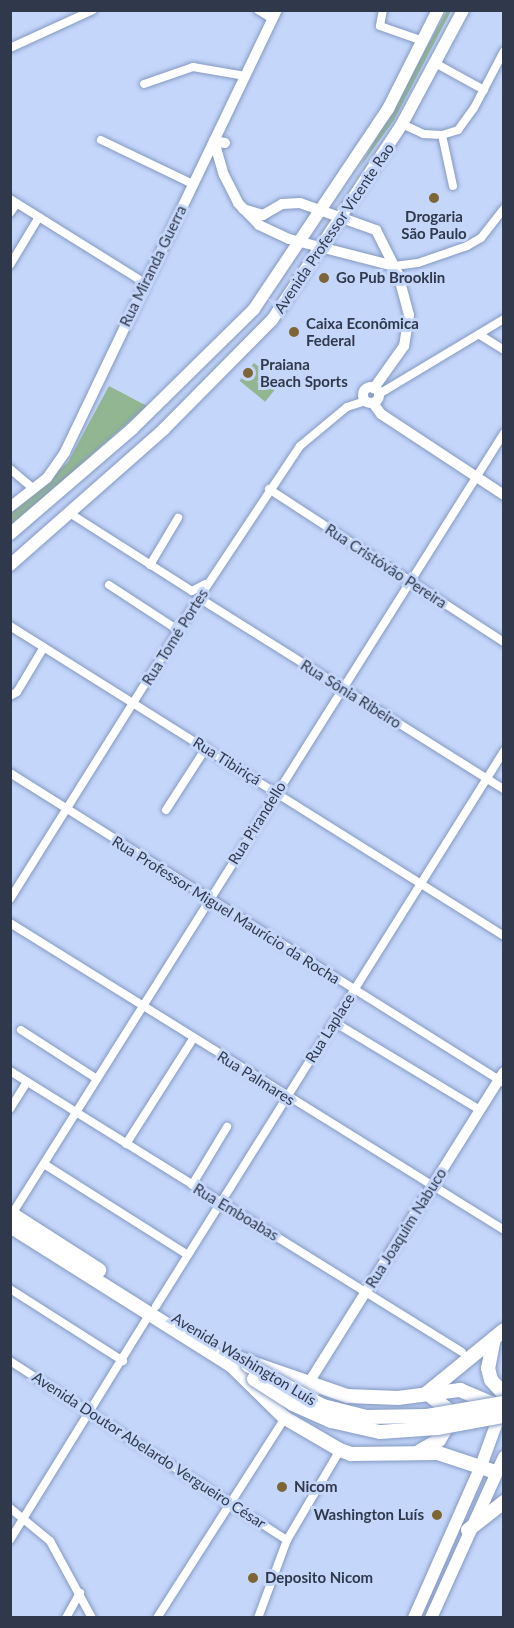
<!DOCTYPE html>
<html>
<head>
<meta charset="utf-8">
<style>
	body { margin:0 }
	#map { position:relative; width:514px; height:1628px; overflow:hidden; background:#c4d6fa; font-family:Lato,sans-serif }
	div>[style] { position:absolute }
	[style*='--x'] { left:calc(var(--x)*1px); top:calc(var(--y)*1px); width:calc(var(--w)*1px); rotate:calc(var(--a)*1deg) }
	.green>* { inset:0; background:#92b691; transform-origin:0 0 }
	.roads { filter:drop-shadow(0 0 2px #8499c3) drop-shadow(0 0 2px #8499c3) }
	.street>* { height:8px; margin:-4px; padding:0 4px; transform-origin:4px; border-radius:4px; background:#fff }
	.secondary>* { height:10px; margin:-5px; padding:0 5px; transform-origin:5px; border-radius:5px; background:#fff }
	.secondary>.ring { margin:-5px; padding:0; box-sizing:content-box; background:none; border:10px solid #fff; border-radius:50% }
	.primary>* { height:12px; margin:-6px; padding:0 6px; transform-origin:6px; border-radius:6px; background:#fff }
	.highway>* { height:14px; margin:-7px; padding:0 7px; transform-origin:7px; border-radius:7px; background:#fff }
	.bridges { filter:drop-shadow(0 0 2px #8499c3) drop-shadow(0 0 2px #8499c3) }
	.highway-bridge>* { height:14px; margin:-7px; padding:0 7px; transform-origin:7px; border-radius:7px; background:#fff }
	.dots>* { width:16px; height:16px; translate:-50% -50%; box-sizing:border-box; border:3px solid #c4d6fa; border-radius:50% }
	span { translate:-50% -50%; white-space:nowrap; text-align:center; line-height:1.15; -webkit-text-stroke:6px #c4d6fa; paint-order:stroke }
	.poi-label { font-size:15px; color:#30394b; font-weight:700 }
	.left { translate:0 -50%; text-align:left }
	.right { translate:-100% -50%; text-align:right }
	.street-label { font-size:15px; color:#30394b }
	.frame { position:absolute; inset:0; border:12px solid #30394b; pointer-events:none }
</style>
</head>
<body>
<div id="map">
	<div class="green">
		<i style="clip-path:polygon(447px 11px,451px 11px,394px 120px,360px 167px)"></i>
		<i style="left:254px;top:363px;width:33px;height:23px;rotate:39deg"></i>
		<i style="clip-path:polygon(109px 386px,147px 406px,11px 526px,11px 513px,68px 462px)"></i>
	</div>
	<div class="roads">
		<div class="street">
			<i style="--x:258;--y:10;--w:17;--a:31"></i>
			<i style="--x:383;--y:10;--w:16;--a:101"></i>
			<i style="--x:380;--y:26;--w:46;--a:19.2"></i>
			<i style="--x:10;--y:48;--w:91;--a:-24.6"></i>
			<i style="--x:435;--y:63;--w:56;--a:28.9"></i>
			<i style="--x:144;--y:84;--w:52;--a:-19.1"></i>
			<i style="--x:193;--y:67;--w:53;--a:9.8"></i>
			<i style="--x:402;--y:124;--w:23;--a:25"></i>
			<i style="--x:423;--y:134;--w:19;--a:3"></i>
			<i style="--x:442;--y:135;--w:17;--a:-17"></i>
			<i style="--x:458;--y:130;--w:27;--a:-54"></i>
			<i style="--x:474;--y:108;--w:64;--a:-62.2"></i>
			<i style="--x:442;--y:135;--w:52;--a:77.8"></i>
			<i style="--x:101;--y:140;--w:102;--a:25.6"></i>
			<i style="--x:10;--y:199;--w:159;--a:31.9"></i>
			<i style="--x:10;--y:213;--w:12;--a:-55"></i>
			<i style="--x:10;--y:265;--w:56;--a:-58.9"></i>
			<i style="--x:394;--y:266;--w:24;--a:-7"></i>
			<i style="--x:418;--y:263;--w:52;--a:-19.1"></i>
			<i style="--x:467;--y:246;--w:16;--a:-30"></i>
			<i style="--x:481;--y:238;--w:37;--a:-52"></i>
			<i style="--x:480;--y:335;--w:28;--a:32"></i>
			<i style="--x:379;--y:394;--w:146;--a:-31"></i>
			<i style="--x:10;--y:469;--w:30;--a:40"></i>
			<i style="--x:269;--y:489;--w:280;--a:33.1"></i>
			<i style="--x:71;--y:514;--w:143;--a:32.5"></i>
			<i style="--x:192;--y:591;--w:15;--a:-28"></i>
			<i style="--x:150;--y:565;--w:55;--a:-59.2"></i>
			<i style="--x:109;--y:585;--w:82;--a:33.1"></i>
			<i style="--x:199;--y:598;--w:360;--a:32.1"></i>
			<i style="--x:10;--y:626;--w:583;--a:32.11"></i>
			<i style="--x:10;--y:696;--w:8;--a:-30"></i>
			<i style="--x:17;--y:692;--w:52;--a:-59"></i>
			<i style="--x:10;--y:773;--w:583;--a:32.11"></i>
			<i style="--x:166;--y:810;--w:74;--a:-57.2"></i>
			<i style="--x:10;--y:899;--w:355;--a:-57.9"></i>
			<i style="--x:199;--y:598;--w:182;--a:-56.4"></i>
			<i style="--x:300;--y:446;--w:61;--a:-39.7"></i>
			<i style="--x:347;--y:407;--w:19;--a:-18"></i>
			<i style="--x:10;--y:923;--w:582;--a:31.86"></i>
			<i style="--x:334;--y:1022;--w:170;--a:31.1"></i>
			<i style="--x:21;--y:1030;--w:90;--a:32.8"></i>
			<i style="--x:10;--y:1071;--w:532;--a:31.87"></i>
			<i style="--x:10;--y:1109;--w:32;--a:-58"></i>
			<i style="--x:126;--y:1144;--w:125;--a:-57.5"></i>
			<i style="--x:44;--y:1164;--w:170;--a:32.3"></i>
			<i style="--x:192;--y:1185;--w:68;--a:-58.9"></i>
			<i style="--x:12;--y:1214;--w:923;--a:-57.79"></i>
			<i style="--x:10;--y:1289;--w:134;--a:32.5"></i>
			<i style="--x:156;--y:1306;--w:655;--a:-57.91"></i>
			<i style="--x:10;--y:1361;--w:330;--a:32.9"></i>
			<i style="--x:10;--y:1508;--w:52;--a:39.5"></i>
			<i style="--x:50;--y:1541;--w:88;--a:61.4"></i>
			<i style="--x:10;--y:1540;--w:267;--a:-58.3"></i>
			<i style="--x:66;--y:1618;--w:29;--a:-61"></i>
			<i style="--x:157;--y:1618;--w:237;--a:-57.4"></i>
			<i style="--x:258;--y:1618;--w:83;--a:-69.6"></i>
			<i style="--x:287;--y:1540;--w:104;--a:-59.5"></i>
		</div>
		<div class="secondary">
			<i style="--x:225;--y:143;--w:11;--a:-170"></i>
			<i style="--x:214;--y:141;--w:35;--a:74"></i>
			<i style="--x:224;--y:175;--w:31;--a:63"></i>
			<i style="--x:238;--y:203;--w:30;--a:46"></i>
			<i style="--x:259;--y:225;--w:33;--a:25"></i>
			<i style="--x:289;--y:239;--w:108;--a:14.4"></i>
			<i style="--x:243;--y:209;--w:21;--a:17"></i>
			<i style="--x:263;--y:215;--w:22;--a:-30"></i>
			<i style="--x:282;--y:204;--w:18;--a:-3"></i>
			<i style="--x:300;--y:203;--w:81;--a:19.6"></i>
			<i style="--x:376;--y:230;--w:49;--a:63.4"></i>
			<i style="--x:398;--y:274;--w:42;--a:75"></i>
			<i style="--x:409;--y:315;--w:31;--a:99"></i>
			<i style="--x:404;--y:346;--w:52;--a:125.5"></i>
			<i class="ring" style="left:363px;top:387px;width:6px;height:6px"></i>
			<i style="--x:373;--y:403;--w:14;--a:54"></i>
			<i style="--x:381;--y:414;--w:147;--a:33.4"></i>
			<i style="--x:10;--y:507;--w:47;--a:-38.1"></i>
			<i style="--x:47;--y:478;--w:32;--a:-55"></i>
			<i style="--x:65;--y:452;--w:490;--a:-64.4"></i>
			<i style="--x:308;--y:1384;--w:368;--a:-57.9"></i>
		</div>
		<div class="primary">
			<i style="--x:10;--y:534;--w:161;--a:-40.7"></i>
			<i style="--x:132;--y:429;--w:171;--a:-44.5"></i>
			<i style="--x:254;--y:309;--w:241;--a:-56.2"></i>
			<i style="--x:388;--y:109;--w:111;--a:-63.2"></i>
			<i style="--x:10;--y:565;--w:205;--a:-41.4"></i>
			<i style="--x:164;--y:429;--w:153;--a:-45.3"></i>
			<i style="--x:272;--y:320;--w:235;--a:-56.4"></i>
			<i style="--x:402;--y:124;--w:129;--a:-61.8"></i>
			<i style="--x:414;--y:1618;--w:166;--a:-66.2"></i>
			<i style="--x:481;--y:1466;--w:59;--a:-70"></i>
			<i style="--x:431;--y:1618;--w:177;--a:-65.6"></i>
		</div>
		<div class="highway">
			<i style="--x:10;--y:1213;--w:106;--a:32.6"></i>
			<i style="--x:10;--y:1226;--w:268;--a:32.2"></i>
			<i style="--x:494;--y:1338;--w:31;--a:101"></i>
			<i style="--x:488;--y:1368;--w:12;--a:76"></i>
			<i style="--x:491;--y:1380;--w:19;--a:47"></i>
			<i style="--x:235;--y:1357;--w:119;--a:19.2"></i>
			<i style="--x:347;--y:1396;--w:51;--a:2.2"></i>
			<i style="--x:398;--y:1398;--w:63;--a:-7.4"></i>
			<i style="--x:460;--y:1390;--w:43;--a:23"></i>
			<i style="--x:231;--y:1365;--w:76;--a:44.5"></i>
			<i style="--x:285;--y:1418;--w:64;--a:30.2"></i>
			<i style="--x:340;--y:1450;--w:12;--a:20"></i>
			<i style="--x:351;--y:1454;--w:87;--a:-0.7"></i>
			<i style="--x:438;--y:1453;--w:60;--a:18.4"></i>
			<i style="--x:427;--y:1393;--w:99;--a:-39.3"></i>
			<i style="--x:420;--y:1451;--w:22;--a:-30"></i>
			<i style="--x:439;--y:1440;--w:22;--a:-60"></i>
			<i style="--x:450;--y:1421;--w:14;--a:-107"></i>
			<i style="--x:446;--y:1408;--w:24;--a:-142"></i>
			<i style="--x:468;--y:1530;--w:46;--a:-37.9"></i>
		</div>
	</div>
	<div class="bridges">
		<div class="highway-bridge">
			<i style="--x:248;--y:1365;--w:85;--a:28.7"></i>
			<i style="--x:323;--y:1406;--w:44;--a:14.3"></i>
			<i style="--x:366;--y:1417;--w:61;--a:-0.9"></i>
			<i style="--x:427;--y:1416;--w:78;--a:-9.6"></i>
			<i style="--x:254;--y:1379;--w:46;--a:32.7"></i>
			<i style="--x:293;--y:1404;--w:42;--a:24.1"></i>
			<i style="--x:331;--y:1421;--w:50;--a:12.7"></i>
			<i style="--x:380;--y:1432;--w:57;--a:-4"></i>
			<i style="--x:437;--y:1428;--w:68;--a:-10.2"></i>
		</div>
	</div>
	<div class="dots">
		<i style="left:434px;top:198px;background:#7d6536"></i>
		<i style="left:324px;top:278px;background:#7d6536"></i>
		<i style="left:294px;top:332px;background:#7d6536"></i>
		<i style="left:248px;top:373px;background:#7d6536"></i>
		<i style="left:282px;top:1487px;background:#7d6536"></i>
		<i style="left:437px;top:1515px;background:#7d6536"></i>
		<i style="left:253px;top:1578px;background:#7d6536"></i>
	</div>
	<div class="poi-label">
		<span style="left:434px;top:225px">Drogaria<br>São Paulo</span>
		<span class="left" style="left:336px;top:278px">Go Pub Brooklin</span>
		<span class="left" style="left:306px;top:332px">Caixa Econômica<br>Federal</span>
		<span class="left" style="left:260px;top:373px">Praiana<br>Beach Sports</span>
		<span class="left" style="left:294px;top:1487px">Nicom</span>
		<span class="right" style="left:424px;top:1515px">Washington Luís</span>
		<span class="left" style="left:265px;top:1578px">Deposito Nicom</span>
	</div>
	<div class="street-label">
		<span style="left:334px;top:228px;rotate:-56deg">Avenida Professor Vicente Rao</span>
		<span style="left:153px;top:266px;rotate:-64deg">Rua Miranda Guerra</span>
		<span style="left:386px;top:566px;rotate:33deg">Rua Cristóvão Pereira</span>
		<span style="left:175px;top:637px;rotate:-58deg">Rua Tomé Portes</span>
		<span style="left:351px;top:694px;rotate:32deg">Rua Sônia Ribeiro</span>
		<span style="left:227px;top:761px;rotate:32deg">Rua Tibiriçá</span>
		<span style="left:257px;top:823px;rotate:-58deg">Rua Pirandello</span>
		<span style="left:226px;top:910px;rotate:32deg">Rua Professor Miguel Maurício da Rocha</span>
		<span style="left:330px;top:1028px;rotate:-58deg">Rua Laplace</span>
		<span style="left:256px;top:1078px;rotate:32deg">Rua Palmares</span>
		<span style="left:236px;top:1212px;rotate:31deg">Rua Emboabas</span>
		<span style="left:406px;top:1228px;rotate:-58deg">Rua Joaquim Nabuco</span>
		<span style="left:244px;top:1359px;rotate:31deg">Avenida Washington Luís</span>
		<span style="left:149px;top:1450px;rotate:33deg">Avenida Doutor Abelardo Vergueiro César</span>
	</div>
	<div class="frame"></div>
</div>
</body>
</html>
